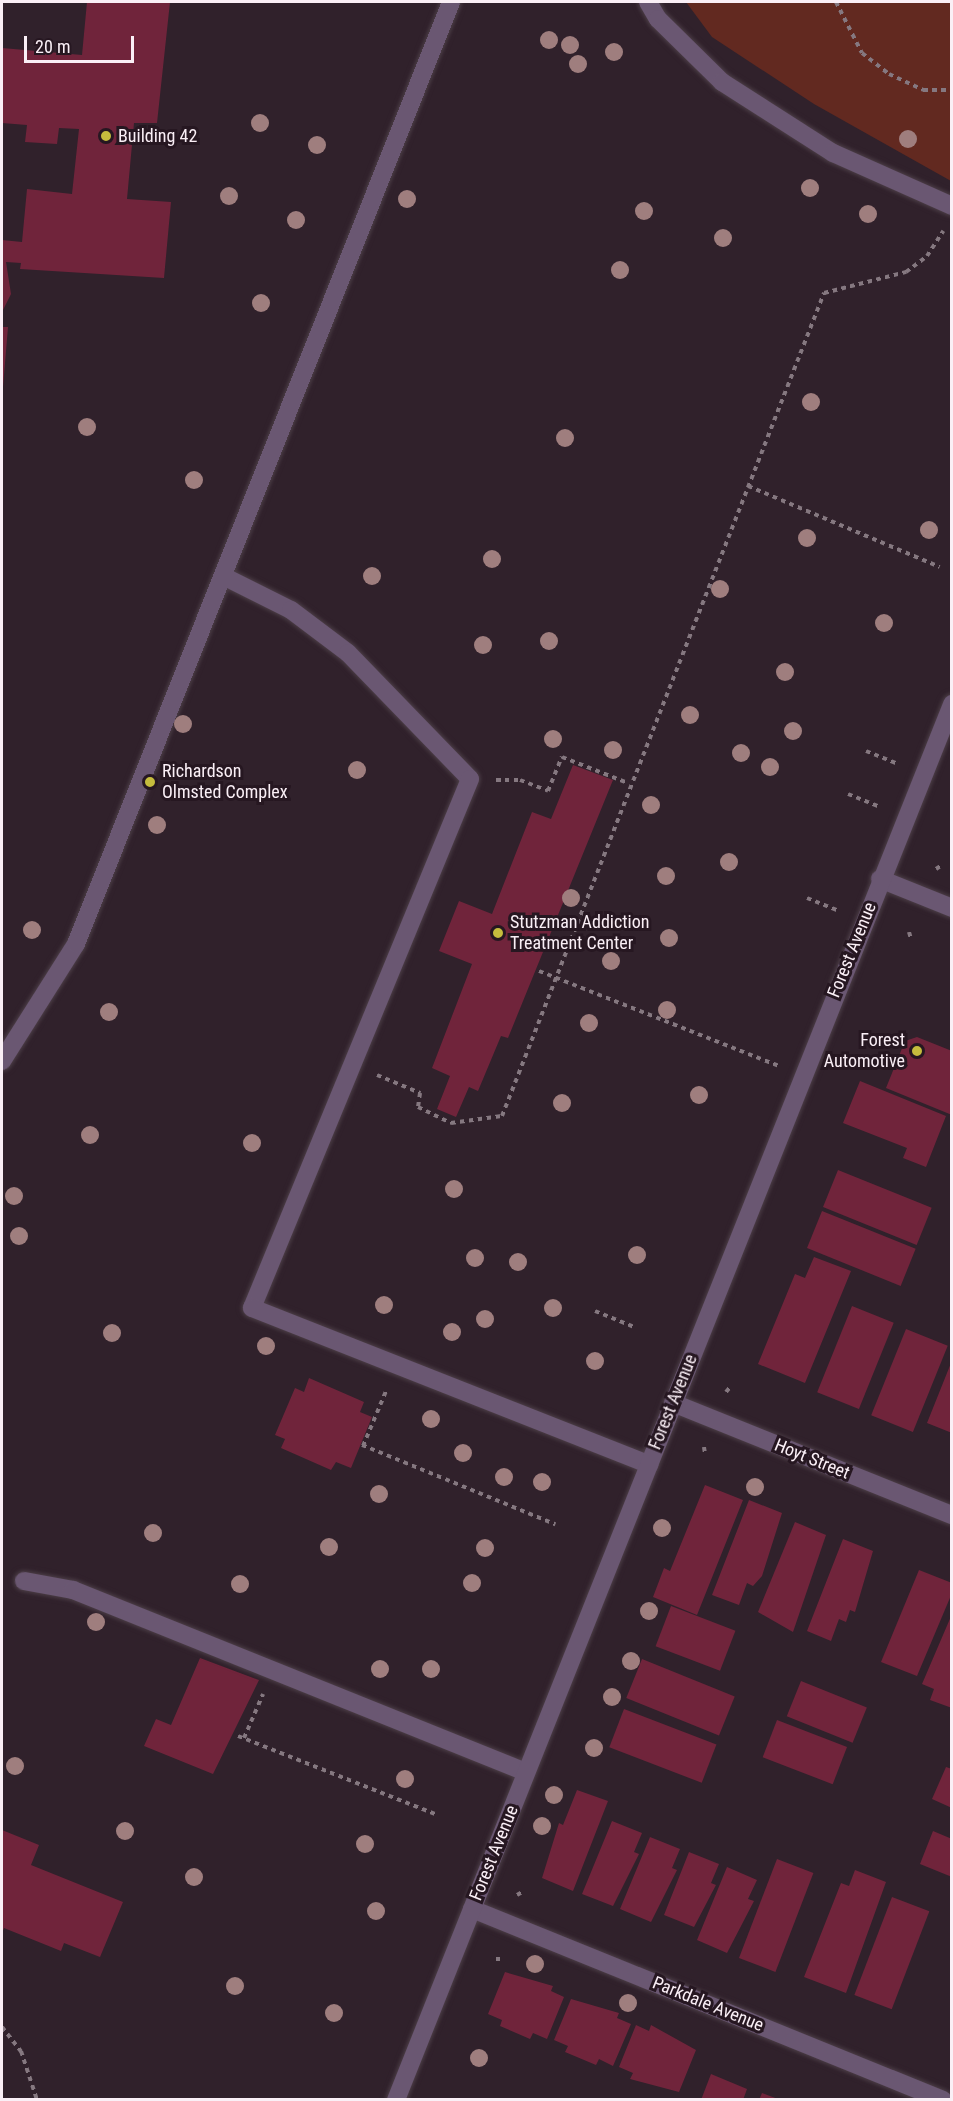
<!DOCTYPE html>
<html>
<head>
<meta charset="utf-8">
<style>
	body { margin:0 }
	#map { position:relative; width:953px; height:2101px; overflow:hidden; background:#30212b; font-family:"Roboto Condensed",sans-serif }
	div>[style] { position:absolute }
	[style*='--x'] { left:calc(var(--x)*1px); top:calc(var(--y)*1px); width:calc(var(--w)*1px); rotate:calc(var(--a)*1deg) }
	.green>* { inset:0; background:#622920 }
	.building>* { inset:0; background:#70243b; transform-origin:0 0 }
	.path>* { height:4px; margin-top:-2px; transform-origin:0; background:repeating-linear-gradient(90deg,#857880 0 4.5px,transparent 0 9px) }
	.roads { filter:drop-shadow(0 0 2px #4c3e47) drop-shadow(0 0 2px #4c3e47) }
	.minor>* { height:18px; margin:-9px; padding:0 9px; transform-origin:9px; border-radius:9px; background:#6a5772 }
	.trees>* { width:18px; height:18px; margin:-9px; border-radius:50%; background:#9f7e7e }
	.dots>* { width:16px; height:16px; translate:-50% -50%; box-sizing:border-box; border:3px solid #261721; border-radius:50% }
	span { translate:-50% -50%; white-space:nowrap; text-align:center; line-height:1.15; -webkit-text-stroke:6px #261721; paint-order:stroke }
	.poi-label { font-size:18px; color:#faeff6 }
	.left { translate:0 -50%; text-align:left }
	.right { translate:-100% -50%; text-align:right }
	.street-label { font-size:18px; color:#faeff6 }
	.frame { position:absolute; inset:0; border:3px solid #faeff6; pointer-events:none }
	.scale { position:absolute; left:24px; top:36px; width:110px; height:27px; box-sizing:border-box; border:3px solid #faeff6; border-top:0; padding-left:8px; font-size:18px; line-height:21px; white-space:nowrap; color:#faeff6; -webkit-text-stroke:4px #261721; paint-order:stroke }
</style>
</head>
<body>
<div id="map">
	<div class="green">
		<i style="clip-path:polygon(686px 2px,951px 2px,951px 181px,814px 104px,712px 37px)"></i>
	</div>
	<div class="building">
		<i style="clip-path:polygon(87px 2px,170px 2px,157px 123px,134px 123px,127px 199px,171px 202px,164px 278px,20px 269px,21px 263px,6px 262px,11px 294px,2px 312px,2px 240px,22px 242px,27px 189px,72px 194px,79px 129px,59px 128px,57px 144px,25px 142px,27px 125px,2px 123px,2px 48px,82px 55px)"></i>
		<i style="clip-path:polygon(2px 327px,8px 327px,3px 387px,2px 387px)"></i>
		<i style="clip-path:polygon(573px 765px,613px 780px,508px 1038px,501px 1036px,478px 1091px,469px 1087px,456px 1117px,437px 1109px,450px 1076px,432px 1068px,472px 964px,439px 951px,459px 901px,492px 914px,532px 812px,551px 819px)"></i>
		<i style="clip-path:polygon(917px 1037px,952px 1051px,952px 1115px,886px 1088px,905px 1041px)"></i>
		<i style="clip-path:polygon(860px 1081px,946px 1116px,926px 1167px,903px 1158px,907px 1148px,843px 1123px)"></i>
		<i style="left:838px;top:1170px;width:101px;height:40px;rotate:22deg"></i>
		<i style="left:822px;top:1211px;width:101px;height:40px;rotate:22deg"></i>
		<i style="clip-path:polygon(814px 1257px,851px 1271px,805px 1383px,758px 1364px,795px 1274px,805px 1278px)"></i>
		<i style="left:852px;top:1306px;width:45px;height:93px;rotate:22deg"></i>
		<i style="left:906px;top:1329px;width:45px;height:93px;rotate:22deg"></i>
		<i style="clip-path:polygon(951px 1363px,952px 1363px,952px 1433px,927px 1423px)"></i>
		<i style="clip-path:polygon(309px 1378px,364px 1402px,360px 1412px,372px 1417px,351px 1468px,336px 1462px,331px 1470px,281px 1448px,285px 1439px,275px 1435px,295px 1388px,304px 1392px)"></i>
		<i style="clip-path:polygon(705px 1485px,743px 1500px,697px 1615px,653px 1597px,664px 1568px,670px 1571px)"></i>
		<i style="clip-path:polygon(749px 1500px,782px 1513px,762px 1576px,753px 1586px,747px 1583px,739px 1605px,712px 1595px)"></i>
		<i style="clip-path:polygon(795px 1522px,826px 1535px,793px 1632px,758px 1612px)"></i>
		<i style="clip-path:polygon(843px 1539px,873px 1551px,855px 1612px,850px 1610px,846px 1622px,839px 1619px,831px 1641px,807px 1631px)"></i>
		<i style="clip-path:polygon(919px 1570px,952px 1583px,952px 1593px,917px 1676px,881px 1662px)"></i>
		<i style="left:671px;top:1606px;width:69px;height:43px;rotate:21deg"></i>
		<i style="clip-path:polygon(952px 1614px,952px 1708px,930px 1700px,934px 1689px,922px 1684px)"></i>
		<i style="clip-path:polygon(200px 1658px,259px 1680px,213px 1774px,144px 1746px,156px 1719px,171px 1725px)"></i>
		<i style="left:642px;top:1659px;width:100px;height:42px;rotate:22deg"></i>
		<i style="left:801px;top:1681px;width:71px;height:38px;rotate:22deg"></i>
		<i style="left:624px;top:1709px;width:99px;height:41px;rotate:21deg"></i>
		<i style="left:777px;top:1720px;width:75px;height:40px;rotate:21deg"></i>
		<i style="clip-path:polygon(946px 1767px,952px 1769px,952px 1808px,932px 1799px)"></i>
		<i style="clip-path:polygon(577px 1790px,608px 1801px,573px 1891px,542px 1878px,559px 1823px,563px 1825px)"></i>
		<i style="clip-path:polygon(612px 1821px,642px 1833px,634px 1852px,639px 1854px,613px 1906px,582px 1894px)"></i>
		<i style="clip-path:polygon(2px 1830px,39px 1845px,31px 1865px,123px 1902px,100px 1957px,64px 1943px,61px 1951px,4px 1928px,2px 1933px)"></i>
		<i style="clip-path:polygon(933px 1831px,952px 1839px,952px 1877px,920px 1864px)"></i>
		<i style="clip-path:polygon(650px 1837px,680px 1849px,672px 1868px,677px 1870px,651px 1922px,620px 1909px)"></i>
		<i style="clip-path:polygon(689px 1852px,719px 1864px,711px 1883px,716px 1885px,694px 1927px,664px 1915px)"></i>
		<i style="left:777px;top:1859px;width:39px;height:106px;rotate:21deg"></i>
		<i style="clip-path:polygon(727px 1867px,757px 1880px,748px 1899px,754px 1901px,727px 1953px,697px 1940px)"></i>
		<i style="clip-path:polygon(855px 1870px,886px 1882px,846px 1993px,804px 1977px,841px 1883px,849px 1886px)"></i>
		<i style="left:892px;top:1897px;width:40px;height:105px;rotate:21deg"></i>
		<i style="clip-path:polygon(505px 1972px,553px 1986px,551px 1991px,564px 1997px,547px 2039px,533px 2033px,530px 2039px,500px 2026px,502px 2020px,488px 2014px)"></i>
		<i style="clip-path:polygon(571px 1999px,619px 2013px,617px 2018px,631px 2024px,613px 2066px,599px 2059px,596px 2065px,565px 2052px,568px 2046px,554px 2040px)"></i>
		<i style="clip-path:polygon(636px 2025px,649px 2031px,651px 2025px,696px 2050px,679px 2092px,630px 2079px,633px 2073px,619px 2067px)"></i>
		<i style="clip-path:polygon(711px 2074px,747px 2089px,743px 2100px,701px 2100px)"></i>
		<i style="clip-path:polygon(762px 2093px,778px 2099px,778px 2100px,759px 2100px)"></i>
	</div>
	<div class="path">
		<i style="--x:836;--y:2;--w:57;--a:63"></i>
		<i style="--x:862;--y:53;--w:34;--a:38"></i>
		<i style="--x:889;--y:74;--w:38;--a:25"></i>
		<i style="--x:923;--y:90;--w:29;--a:0"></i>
		<i style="--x:748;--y:486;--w:208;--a:22.9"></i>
		<i style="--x:866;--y:751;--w:35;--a:22"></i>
		<i style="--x:496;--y:780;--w:24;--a:0"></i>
		<i style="--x:520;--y:780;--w:30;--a:21"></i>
		<i style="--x:548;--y:791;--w:37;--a:-68"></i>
		<i style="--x:562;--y:757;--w:71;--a:21.5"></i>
		<i style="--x:848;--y:794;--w:35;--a:22"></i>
		<i style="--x:936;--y:869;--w:7;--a:-34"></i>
		<i style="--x:807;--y:898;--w:35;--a:22"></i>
		<i style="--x:909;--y:932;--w:7;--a:74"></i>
		<i style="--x:539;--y:971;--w:258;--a:21.6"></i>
		<i style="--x:377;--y:1075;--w:47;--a:22.7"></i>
		<i style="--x:420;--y:1093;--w:14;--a:98"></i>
		<i style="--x:418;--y:1107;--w:37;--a:26"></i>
		<i style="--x:451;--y:1123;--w:51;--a:-7.8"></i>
		<i style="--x:502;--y:1116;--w:884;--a:-68.63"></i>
		<i style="--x:824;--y:293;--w:85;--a:-14.4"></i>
		<i style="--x:906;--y:272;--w:26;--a:-37"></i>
		<i style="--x:927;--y:256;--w:30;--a:-57"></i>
		<i style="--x:595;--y:1311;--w:42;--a:22.3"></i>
		<i style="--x:726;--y:1392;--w:8;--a:-50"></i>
		<i style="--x:362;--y:1445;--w:209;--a:22.3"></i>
		<i style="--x:363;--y:1446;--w:60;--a:-67.3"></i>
		<i style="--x:704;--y:1447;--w:7;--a:82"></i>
		<i style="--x:238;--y:1736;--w:215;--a:21.6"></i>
		<i style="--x:244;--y:1738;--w:48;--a:-66.6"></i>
		<i style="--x:517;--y:1895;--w:8;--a:-30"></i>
		<i style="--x:498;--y:1961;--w:7;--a:-90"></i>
		<i style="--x:2;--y:2027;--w:31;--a:52"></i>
		<i style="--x:21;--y:2051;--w:52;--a:71.9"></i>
	</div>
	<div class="roads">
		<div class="minor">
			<i style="--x:648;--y:2;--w:20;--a:60"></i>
			<i style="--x:658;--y:19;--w:90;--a:44.5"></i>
			<i style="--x:722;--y:82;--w:132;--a:32.6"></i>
			<i style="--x:833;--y:153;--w:130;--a:24"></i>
			<i style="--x:223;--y:576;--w:76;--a:26.6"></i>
			<i style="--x:291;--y:610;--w:71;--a:37"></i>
			<i style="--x:348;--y:653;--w:175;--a:45.9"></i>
			<i style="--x:470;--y:779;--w:572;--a:112.4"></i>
			<i style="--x:252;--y:1308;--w:427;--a:21.5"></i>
			<i style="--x:880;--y:879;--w:78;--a:21.9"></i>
			<i style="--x:2;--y:1061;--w:138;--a:-57.7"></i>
			<i style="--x:76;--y:944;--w:1014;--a:-68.29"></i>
			<i style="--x:673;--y:1403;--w:301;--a:21.9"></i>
			<i style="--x:24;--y:1581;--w:50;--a:10.4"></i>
			<i style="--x:73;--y:1590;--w:488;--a:21.9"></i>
			<i style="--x:472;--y:1909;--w:508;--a:22.07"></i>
			<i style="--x:396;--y:2100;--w:1503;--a:-68.28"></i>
		</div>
	</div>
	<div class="trees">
		<i style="left:549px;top:40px"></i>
		<i style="left:570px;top:45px"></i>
		<i style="left:614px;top:52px"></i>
		<i style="left:578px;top:64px"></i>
		<i style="left:260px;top:123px"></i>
		<i style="left:908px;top:139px"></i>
		<i style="left:317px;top:145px"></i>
		<i style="left:810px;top:188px"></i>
		<i style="left:229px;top:196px"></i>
		<i style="left:407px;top:199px"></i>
		<i style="left:644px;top:211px"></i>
		<i style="left:868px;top:214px"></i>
		<i style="left:296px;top:220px"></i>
		<i style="left:723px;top:238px"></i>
		<i style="left:620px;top:270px"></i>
		<i style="left:261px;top:303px"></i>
		<i style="left:811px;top:402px"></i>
		<i style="left:87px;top:427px"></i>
		<i style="left:565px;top:438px"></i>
		<i style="left:194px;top:480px"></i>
		<i style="left:929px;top:530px"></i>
		<i style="left:807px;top:538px"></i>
		<i style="left:492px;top:559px"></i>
		<i style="left:372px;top:576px"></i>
		<i style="left:720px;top:589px"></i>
		<i style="left:884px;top:623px"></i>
		<i style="left:549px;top:641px"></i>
		<i style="left:483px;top:645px"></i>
		<i style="left:785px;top:672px"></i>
		<i style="left:690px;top:715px"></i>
		<i style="left:183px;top:724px"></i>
		<i style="left:793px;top:731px"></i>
		<i style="left:553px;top:739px"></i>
		<i style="left:613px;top:750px"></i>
		<i style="left:741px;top:753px"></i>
		<i style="left:770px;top:767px"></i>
		<i style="left:357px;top:770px"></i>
		<i style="left:651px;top:805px"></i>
		<i style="left:157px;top:825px"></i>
		<i style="left:729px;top:862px"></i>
		<i style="left:666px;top:876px"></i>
		<i style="left:571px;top:898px"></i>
		<i style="left:32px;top:930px"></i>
		<i style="left:669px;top:938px"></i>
		<i style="left:611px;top:961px"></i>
		<i style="left:667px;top:1010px"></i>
		<i style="left:109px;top:1012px"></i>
		<i style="left:589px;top:1023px"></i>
		<i style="left:699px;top:1095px"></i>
		<i style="left:562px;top:1103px"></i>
		<i style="left:90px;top:1135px"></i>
		<i style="left:252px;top:1143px"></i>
		<i style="left:454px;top:1189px"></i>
		<i style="left:14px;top:1196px"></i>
		<i style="left:19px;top:1236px"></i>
		<i style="left:637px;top:1255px"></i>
		<i style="left:475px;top:1258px"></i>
		<i style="left:518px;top:1262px"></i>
		<i style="left:384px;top:1305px"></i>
		<i style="left:553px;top:1308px"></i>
		<i style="left:485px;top:1319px"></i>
		<i style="left:452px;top:1332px"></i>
		<i style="left:112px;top:1333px"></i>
		<i style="left:266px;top:1346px"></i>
		<i style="left:595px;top:1361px"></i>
		<i style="left:431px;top:1419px"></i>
		<i style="left:463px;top:1453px"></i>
		<i style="left:504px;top:1477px"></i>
		<i style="left:542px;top:1482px"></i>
		<i style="left:755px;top:1487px"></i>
		<i style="left:379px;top:1494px"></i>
		<i style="left:662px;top:1528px"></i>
		<i style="left:153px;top:1533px"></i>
		<i style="left:329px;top:1547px"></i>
		<i style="left:485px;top:1548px"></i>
		<i style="left:472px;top:1583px"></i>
		<i style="left:240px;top:1584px"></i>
		<i style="left:649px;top:1611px"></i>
		<i style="left:96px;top:1622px"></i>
		<i style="left:631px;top:1661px"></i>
		<i style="left:380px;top:1669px"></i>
		<i style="left:431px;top:1669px"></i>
		<i style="left:612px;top:1697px"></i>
		<i style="left:594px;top:1748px"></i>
		<i style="left:15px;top:1766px"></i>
		<i style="left:405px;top:1779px"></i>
		<i style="left:554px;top:1795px"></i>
		<i style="left:542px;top:1826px"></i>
		<i style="left:125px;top:1831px"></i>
		<i style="left:365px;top:1844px"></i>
		<i style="left:194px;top:1877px"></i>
		<i style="left:376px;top:1911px"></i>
		<i style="left:535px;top:1964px"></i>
		<i style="left:235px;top:1986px"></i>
		<i style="left:628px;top:2003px"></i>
		<i style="left:334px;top:2013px"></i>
		<i style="left:479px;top:2058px"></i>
	</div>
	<div class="dots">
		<i style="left:106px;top:136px;background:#c5bc3d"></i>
		<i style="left:150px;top:782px;background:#c5bc3d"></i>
		<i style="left:498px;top:933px;background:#c5bc3d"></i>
		<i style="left:917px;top:1051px;background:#c5bc3d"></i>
	</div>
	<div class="poi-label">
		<span class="left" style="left:118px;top:136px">Building 42</span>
		<span class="left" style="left:162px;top:782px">Richardson<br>Olmsted Complex</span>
		<span class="left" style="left:510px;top:933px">Stutzman Addiction<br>Treatment Center</span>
		<span class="right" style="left:905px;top:1051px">Forest<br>Automotive</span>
	</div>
	<div class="street-label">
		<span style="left:852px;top:950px;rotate:-68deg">Forest Avenue</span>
		<span style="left:673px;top:1402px;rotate:-68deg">Forest Avenue</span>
		<span style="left:812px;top:1459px;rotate:22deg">Hoyt Street</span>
		<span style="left:494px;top:1853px;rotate:-68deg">Forest Avenue</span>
		<span style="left:708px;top:2004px;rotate:22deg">Parkdale Avenue</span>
	</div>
	<div class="frame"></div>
	<div class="scale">20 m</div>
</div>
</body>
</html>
